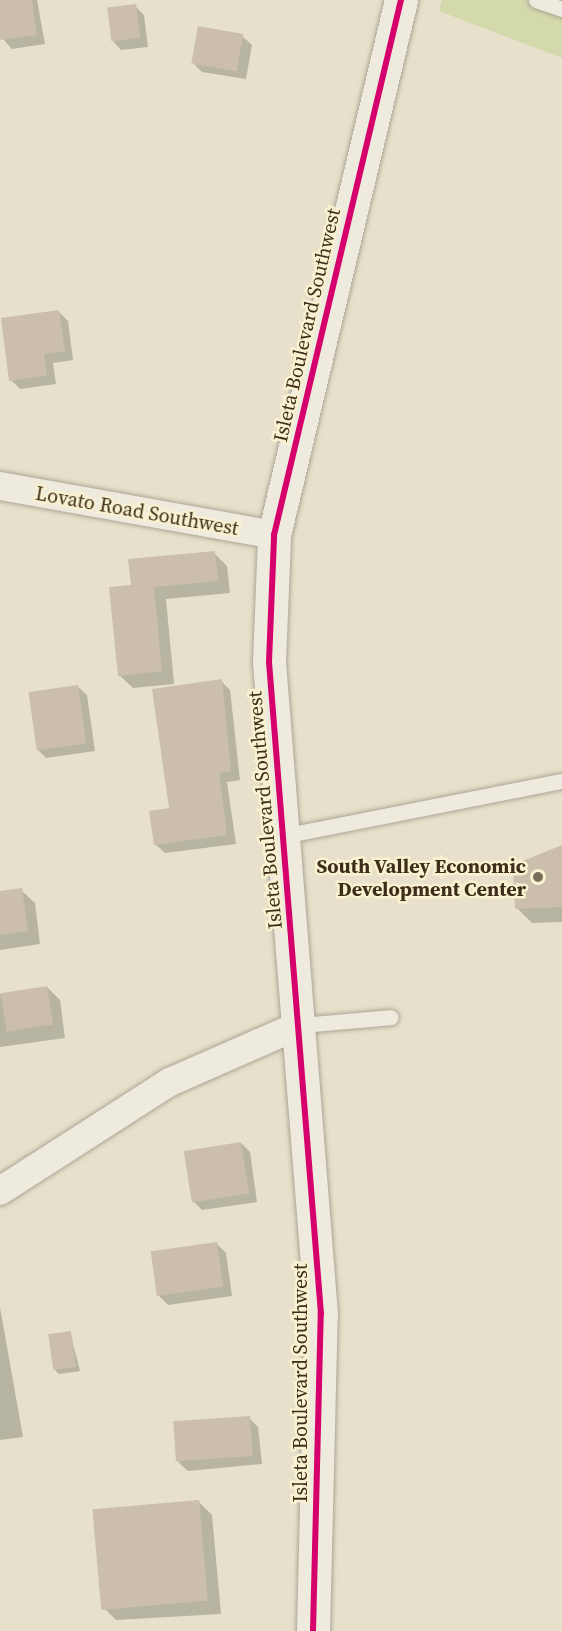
<!DOCTYPE html>
<html>
<head>
<meta charset="utf-8">
<style>
	body { margin:0 }
	#map { position:relative; width:562px; height:1631px; overflow:hidden; background:#e7e1cb; font-family:"Source Serif 4",serif }
	div>[style] { position:absolute }
	[style*='--x'] { left:calc(var(--x)*1px); top:calc(var(--y)*1px); width:calc(var(--w)*1px); rotate:calc(var(--a)*1deg) }
	.green>* { inset:0; background:#d4d9ac }
	.shadow>* { inset:0; background:#0003 }
	.building>* { inset:0; background:#cbbfab; transform-origin:0 0 }
	.roads { filter:drop-shadow(0 0 2px #aca595) drop-shadow(0 0 2px #aca595) }
	.service>* { height:15px; margin:-7.5px; padding:0 7.5px; transform-origin:7.5px; border-radius:7.5px; background:#eeeade }
	.minor>* { height:28px; margin:-14px; padding:0 14px; transform-origin:14px; border-radius:14px; background:#eeeade }
	.secondary>* { height:33px; margin:-16.5px; padding:0 16.5px; transform-origin:16.5px; border-radius:16.5px; background:#eeeade }
	.cycleway>* { height:6px; margin:-3px; padding:0 3px; transform-origin:3px; border-radius:3px; background:#d6006c }
	.dots>* { width:16px; height:16px; translate:-50% -50%; box-sizing:border-box; border:3px solid #f9f1d0; border-radius:50% }
	span { translate:-50% -50%; white-space:nowrap; text-align:center; line-height:1.15; -webkit-text-stroke:5px #f9f1d0; paint-order:stroke }
	.street-label { font-size:20px; color:#3c2e1b }
	.poi-label { font-size:20px; color:#3c2e1b; font-weight:700 }
	.right { translate:-100% -50%; text-align:right }
</style>
</head>
<body>
<div id="map">
	<div class="green">
		<i style="clip-path:polygon(442px 0,562px 0,562px 58px,439px 11px)"></i>
	</div>
	<div class="shadow">
		<i style="clip-path:polygon(0 0,37px 0,45px 44px,12px 49px,3px 39px)"></i>
		<i style="clip-path:polygon(135px 6px,144px 15px,148px 47px,121px 50px,112px 40px)"></i>
		<i style="clip-path:polygon(242px 36px,252px 45px,246px 79px,202px 72px,193px 63px)"></i>
		<i style="clip-path:polygon(58px 311px,68px 321px,73px 360px,53px 363px,56px 384px,20px 389px,11px 380px)"></i>
		<i style="clip-path:polygon(214px 553px,227px 566px,230px 593px,166px 599px,174px 684px,133px 688px,119px 675px,132px 586px)"></i>
		<i style="clip-path:polygon(221px 681px,230px 690px,240px 780px,227px 782px,236px 844px,165px 853px,155px 844px)"></i>
		<i style="clip-path:polygon(77px 686px,87px 695px,95px 751px,46px 758px,37px 749px)"></i>
		<i style="clip-path:polygon(562px 846px,562px 922px,532px 923px,517px 908px)"></i>
		<i style="clip-path:polygon(21px 890px,35px 903px,40px 944px,0 950px,0 893px)"></i>
		<i style="clip-path:polygon(47px 987px,60px 1000px,65px 1038px,0 1047px,0 994px)"></i>
		<i style="clip-path:polygon(241px 1143px,250px 1152px,257px 1202px,202px 1210px,193px 1201px)"></i>
		<i style="clip-path:polygon(217px 1244px,226px 1253px,232px 1296px,168px 1305px,159px 1296px)"></i>
		<i style="clip-path:polygon(0 1307px,23px 1437px,0 1440px)"></i>
		<i style="clip-path:polygon(70px 1332px,80px 1371px,59px 1374px,54px 1369px)"></i>
		<i style="clip-path:polygon(249px 1418px,258px 1427px,262px 1464px,188px 1471px,178px 1462px)"></i>
		<i style="clip-path:polygon(199px 1502px,212px 1515px,221px 1614px,116px 1620px,103px 1607px)"></i>
	</div>
	<div class="building">
		<i style="clip-path:polygon(0 0,32px 0,37px 35px,0 40px)"></i>
		<i style="left:136px;top:4px;width:34px;height:29px;rotate:83deg"></i>
		<i style="left:198px;top:26px;width:46px;height:38px;rotate:10deg"></i>
		<i style="clip-path:polygon(59px 310px,65px 351px,44px 354px,47px 375px,9px 381px,1px 318px)"></i>
		<i style="clip-path:polygon(215px 551px,218px 581px,154px 587px,162px 671px,118px 676px,109px 587px,131px 585px,128px 559px)"></i>
		<i style="clip-path:polygon(222px 679px,231px 771px,219px 773px,227px 835px,154px 845px,149px 811px,169px 808px,152px 689px)"></i>
		<i style="left:78px;top:685px;width:59px;height:50px;rotate:82deg"></i>
		<i style="clip-path:polygon(562px 845px,562px 907px,515px 909px,513px 865px)"></i>
		<i style="clip-path:polygon(22px 888px,28px 931px,0 935px,0 891px)"></i>
		<i style="left:47px;top:986px;width:39px;height:47px;rotate:81deg"></i>
		<i style="left:241px;top:1142px;width:52px;height:58px;rotate:81deg"></i>
		<i style="left:217px;top:1242px;width:45px;height:67px;rotate:82deg"></i>
		<i style="left:71px;top:1331px;width:36px;height:23px;rotate:82deg"></i>
		<i style="left:250px;top:1416px;width:40px;height:77px;rotate:86deg"></i>
		<i style="left:199px;top:1500px;width:101px;height:107px;rotate:85deg"></i>
	</div>
	<div class="roads">
		<div class="service">
			<i style="--x:536;--y:0;--w:28;--a:19"></i>
			<i style="--x:283;--y:836;--w:284;--a:-11.2"></i>
			<i style="--x:300;--y:1025;--w:91;--a:-5"></i>
		</div>
		<div class="minor">
			<i style="--x:0;--y:486;--w:278;--a:10.1"></i>
			<i style="--x:0;--y:1191;--w:202;--a:-32.7"></i>
			<i style="--x:170;--y:1082;--w:142;--a:-23.7"></i>
		</div>
		<div class="secondary">
			<i style="--x:313;--y:1631;--w:317;--a:-88.6"></i>
			<i style="--x:321;--y:1314;--w:654;--a:-94.56"></i>
			<i style="--x:269;--y:662;--w:127;--a:-87.7"></i>
			<i style="--x:274;--y:535;--w:550;--a:-76.65"></i>
		</div>
	</div>
	<div class="cycleway">
		<i style="--x:313;--y:1631;--w:317;--a:-88.6"></i>
		<i style="--x:321;--y:1314;--w:654;--a:-94.56"></i>
		<i style="--x:269;--y:662;--w:127;--a:-87.7"></i>
		<i style="--x:274;--y:535;--w:550;--a:-76.65"></i>
	</div>
	<div class="dots">
		<i style="left:538px;top:877px;background:#786d59"></i>
	</div>
	<div class="street-label">
		<span style="left:307px;top:325px;rotate:-77deg">Isleta Boulevard Southwest</span>
		<span style="left:137px;top:511px;rotate:10deg">Lovato Road Southwest</span>
		<span style="left:265px;top:810px;rotate:-95deg">Isleta Boulevard Southwest</span>
		<span style="left:300px;top:1383px;rotate:-90deg">Isleta Boulevard Southwest</span>
	</div>
	<div class="poi-label">
		<span class="right" style="left:526px;top:878px">South Valley Economic<br>Development Center</span>
	</div>
</div>
</body>
</html>
